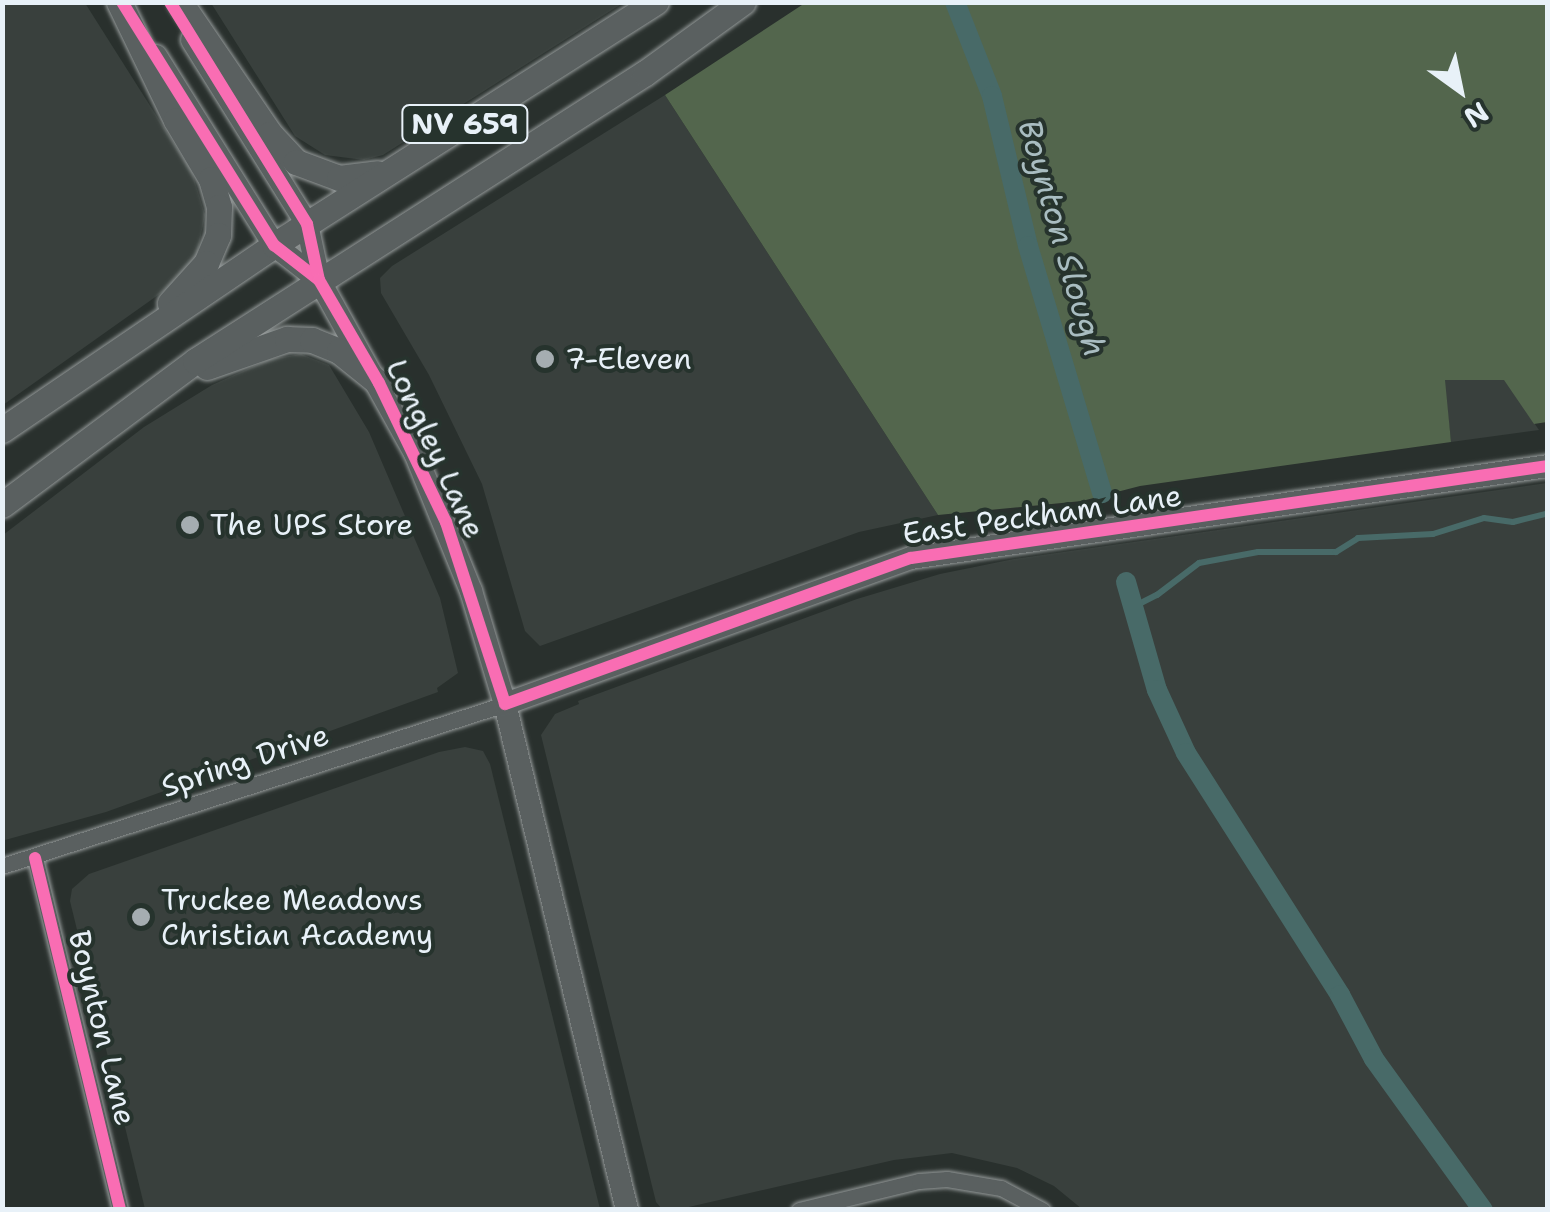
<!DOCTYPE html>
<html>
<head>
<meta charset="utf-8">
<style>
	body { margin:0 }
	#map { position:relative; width:1550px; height:1212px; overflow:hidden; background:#29302d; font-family:"Shantell Sans",sans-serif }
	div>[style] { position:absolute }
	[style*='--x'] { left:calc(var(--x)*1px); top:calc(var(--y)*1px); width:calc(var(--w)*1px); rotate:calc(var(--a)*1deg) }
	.built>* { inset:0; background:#39403d }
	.green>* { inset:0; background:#53664d }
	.stream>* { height:6px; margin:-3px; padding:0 3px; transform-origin:3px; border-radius:3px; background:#486a68 }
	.canal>* { height:20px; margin:-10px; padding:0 10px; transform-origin:10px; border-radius:10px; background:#486a68 }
	.roads { filter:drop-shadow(0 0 2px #959a9a) drop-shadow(0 0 2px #959a9a) }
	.street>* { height:15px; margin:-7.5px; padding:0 7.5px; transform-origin:7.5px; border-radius:7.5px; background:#5a6060 }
	.secondary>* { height:22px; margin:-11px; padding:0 11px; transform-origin:11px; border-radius:11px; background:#5a6060 }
	.primary>* { height:25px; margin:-12.5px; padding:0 12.5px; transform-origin:12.5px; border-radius:12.5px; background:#5a6060 }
	.cycleway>* { height:12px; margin:-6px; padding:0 6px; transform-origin:6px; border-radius:6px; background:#f96db3 }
	.dots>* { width:28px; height:28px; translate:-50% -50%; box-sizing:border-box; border:5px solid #26332d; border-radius:50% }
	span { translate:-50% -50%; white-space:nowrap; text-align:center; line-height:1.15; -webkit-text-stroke:8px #26332d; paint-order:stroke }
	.shield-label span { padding:2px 8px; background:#26332d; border:2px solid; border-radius:8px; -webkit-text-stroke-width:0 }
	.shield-label { font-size:28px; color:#e8f1f8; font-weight:700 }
	.poi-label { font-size:30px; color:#e8f1f8 }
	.left { translate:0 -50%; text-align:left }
	.street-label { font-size:30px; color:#e8f1f8 }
	.water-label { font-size:32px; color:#a9bdc1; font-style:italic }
	.frame { position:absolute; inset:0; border:5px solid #e8f1f8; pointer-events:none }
	.north { position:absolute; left:1410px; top:40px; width:100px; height:100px; -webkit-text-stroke:8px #26332d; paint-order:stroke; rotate:147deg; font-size:28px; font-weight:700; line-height:40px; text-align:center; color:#e8f1f8 }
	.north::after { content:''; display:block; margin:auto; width:35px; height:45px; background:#e8f1f8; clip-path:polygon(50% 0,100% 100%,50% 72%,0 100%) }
</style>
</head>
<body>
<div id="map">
	<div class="built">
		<i style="clip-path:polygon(3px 3px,85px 3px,192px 172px,205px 215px,197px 255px,168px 288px,3px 405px)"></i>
		<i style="clip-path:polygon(211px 3px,623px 3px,383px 155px,364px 160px,325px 155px,295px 136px)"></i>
		<i style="clip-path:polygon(665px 95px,938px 515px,859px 532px,540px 646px,525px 631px,482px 484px,429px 375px,381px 293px,380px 278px,392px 266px)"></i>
		<i style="clip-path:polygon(301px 354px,329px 365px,369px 432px,440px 598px,458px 673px,437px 688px,438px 692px,106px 812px,5px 840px,3px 535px,144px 427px,212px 385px,270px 359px)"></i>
		<i style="clip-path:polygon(1444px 380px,1505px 380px,1539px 430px,1451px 442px)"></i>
		<i style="clip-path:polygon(1547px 483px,1547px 1209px,1082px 1209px,1054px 1186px,1017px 1168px,952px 1153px,894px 1160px,680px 1209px,661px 1208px,656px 1202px,541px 735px,555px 714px,579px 704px,578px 701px,857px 599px,940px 574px,1014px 559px)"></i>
		<i style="clip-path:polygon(465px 747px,483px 751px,490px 764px,600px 1209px,145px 1209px,70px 901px,72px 889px,89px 874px,439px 752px)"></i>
	</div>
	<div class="green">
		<i style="clip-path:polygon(805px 3px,1547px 3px,1547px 422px,1534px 424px,1504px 380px,1445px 380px,1451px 442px,1140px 486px,1082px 501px,938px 515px,665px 95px)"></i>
	</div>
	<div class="stream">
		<i style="--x:1133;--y:607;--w:27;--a:-27"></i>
		<i style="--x:1157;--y:595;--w:53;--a:-37.3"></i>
		<i style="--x:1199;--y:563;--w:60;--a:-10.6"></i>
		<i style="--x:1258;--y:552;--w:78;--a:0"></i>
		<i style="--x:1336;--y:552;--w:26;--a:-32"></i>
		<i style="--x:1358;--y:538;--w:75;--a:-3.1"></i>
		<i style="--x:1433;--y:534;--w:53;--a:-17.4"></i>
		<i style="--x:1484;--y:518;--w:29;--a:8"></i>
		<i style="--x:1513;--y:522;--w:36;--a:-14"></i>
	</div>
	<div class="canal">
		<i style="--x:955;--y:2;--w:101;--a:68.5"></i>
		<i style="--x:992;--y:96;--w:154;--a:76.5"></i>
		<i style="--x:1028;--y:246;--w:258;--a:73.3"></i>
		<i style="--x:1126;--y:582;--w:112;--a:74"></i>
		<i style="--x:1157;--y:690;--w:69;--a:65.3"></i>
		<i style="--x:1186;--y:753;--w:287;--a:57.5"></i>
		<i style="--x:1340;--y:995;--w:72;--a:62"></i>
		<i style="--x:1374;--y:1059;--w:186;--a:54.2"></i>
	</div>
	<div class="roads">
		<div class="street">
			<i style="--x:35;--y:858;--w:362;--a:76.4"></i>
			<i style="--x:2;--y:866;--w:528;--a:-17.85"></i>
			<i style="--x:799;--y:1210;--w:123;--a:-13.6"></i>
			<i style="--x:919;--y:1181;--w:28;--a:-4"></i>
			<i style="--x:947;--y:1179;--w:55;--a:9.5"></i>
			<i style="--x:1001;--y:1188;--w:47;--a:28.2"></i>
		</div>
		<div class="secondary">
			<i style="--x:192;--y:40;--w:217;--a:58"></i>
			<i style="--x:307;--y:224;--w:57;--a:77.9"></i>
			<i style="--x:319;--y:280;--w:198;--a:61"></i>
			<i style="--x:415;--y:453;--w:149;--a:67.9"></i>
			<i style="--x:471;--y:591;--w:118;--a:73.3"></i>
			<i style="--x:505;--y:704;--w:520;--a:76.44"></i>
			<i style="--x:156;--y:56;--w:223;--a:58"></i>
			<i style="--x:274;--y:245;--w:57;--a:37.9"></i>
			<i style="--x:505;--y:704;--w:431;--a:-19.8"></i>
			<i style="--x:911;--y:558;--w:644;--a:-8.22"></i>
		</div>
		<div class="primary">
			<i style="--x:119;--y:2;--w:131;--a:64.2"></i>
			<i style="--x:176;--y:120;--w:69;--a:59.3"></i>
			<i style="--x:211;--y:179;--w:29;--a:74"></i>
			<i style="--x:219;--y:207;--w:28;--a:92"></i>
			<i style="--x:218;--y:235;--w:30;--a:113"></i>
			<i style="--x:206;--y:263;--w:54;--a:132"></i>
			<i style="--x:180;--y:2;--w:160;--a:55.7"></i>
			<i style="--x:270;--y:134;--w:38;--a:47"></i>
			<i style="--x:296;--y:162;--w:46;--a:20.4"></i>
			<i style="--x:339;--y:178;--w:39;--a:-7"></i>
			<i style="--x:207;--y:367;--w:85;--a:-19.3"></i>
			<i style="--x:287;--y:339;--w:25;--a:2"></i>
			<i style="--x:312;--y:340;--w:29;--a:22"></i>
			<i style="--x:339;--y:351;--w:51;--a:38.7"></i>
			<i style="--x:2;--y:430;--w:329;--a:-34.2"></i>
			<i style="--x:274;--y:245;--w:453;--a:-32.5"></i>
			<i style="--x:2;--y:505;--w:241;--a:-36.7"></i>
			<i style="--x:195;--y:361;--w:534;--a:-32.62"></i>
			<i style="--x:645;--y:73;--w:121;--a:-35.9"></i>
		</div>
	</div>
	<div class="cycleway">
		<i style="--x:122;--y:2;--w:287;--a:58"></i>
		<i style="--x:274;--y:245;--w:57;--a:37.9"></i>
		<i style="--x:170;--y:2;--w:261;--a:58.3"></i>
		<i style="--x:307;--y:224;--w:57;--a:77.9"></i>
		<i style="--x:319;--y:280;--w:119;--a:59.8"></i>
		<i style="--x:379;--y:383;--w:154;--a:64.3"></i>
		<i style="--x:446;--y:522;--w:191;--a:72"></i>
		<i style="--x:505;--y:704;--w:431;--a:-19.8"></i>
		<i style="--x:911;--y:558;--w:644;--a:-8.22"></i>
		<i style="--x:35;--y:858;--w:362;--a:76.4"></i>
	</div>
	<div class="dots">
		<i style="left:545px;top:359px;background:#a5adb1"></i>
		<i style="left:190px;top:525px;background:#a5adb1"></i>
		<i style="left:141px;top:917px;background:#a5adb1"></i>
	</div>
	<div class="shield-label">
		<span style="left:465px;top:124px">NV 659</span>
	</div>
	<div class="poi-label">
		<span class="left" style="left:565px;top:359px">7-Eleven</span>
		<span class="left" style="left:210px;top:525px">The UPS Store</span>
		<span class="left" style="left:161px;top:917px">Truckee Meadows<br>Christian Academy</span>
	</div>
	<div class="street-label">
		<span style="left:435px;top:449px;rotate:65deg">Longley Lane</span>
		<span style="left:1042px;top:515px;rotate:-8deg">East Peckham Lane</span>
		<span style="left:245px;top:761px;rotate:-18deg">Spring Drive</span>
		<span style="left:102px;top:1028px;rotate:76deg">Boynton Lane</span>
	</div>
	<div class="water-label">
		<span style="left:1062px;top:238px;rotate:74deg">Boynton Slough</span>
	</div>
	<div class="frame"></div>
	<div class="north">N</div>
</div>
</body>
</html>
